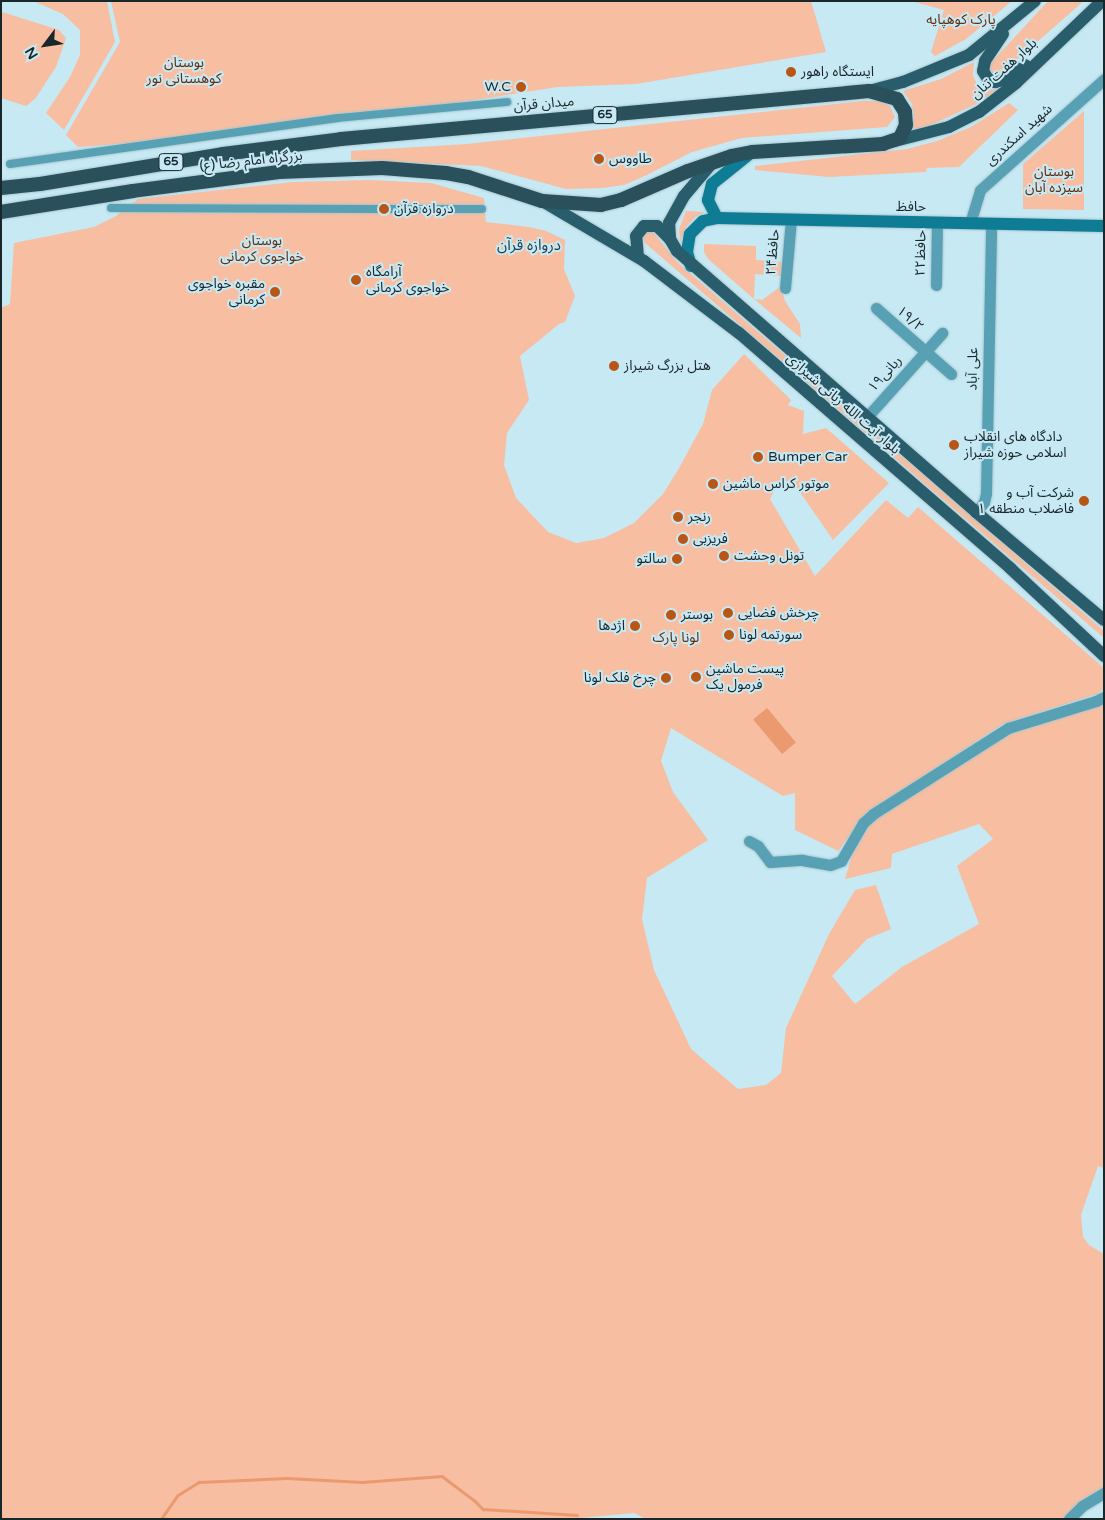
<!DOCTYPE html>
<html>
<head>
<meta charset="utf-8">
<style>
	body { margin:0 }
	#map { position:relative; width:1105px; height:1520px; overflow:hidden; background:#c7e9f4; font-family:"Varela Round","Noto Sans Arabic",sans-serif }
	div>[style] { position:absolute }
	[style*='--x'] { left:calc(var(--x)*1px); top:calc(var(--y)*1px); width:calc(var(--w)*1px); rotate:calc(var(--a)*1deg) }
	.green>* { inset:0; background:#f7bea1 }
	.water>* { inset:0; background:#eb996e; transform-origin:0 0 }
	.stream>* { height:2.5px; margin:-1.25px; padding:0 1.25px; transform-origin:1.25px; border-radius:1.25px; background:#eb996e }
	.roads { filter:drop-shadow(0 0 1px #a8c6d0) drop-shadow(0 0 1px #a8c6d0) }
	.pedestrian>* { height:8px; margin:-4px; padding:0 4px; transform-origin:4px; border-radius:4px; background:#58a1b5 }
	.minor>* { height:11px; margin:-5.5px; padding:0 5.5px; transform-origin:5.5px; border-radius:5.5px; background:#58a1b5 }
	.secondary>* { height:12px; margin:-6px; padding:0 6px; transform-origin:6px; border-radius:6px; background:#0e7c94 }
	.primary>* { height:12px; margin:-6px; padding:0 6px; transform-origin:6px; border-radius:6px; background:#2a5d6b }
	.trunk>* { height:14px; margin:-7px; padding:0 7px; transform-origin:7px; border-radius:7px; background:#2a505c }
	.dots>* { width:14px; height:14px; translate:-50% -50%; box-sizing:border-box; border:2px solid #c7e9f4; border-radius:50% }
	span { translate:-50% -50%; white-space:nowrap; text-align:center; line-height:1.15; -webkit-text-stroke:4px #c7e9f4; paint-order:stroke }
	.shield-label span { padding:1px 4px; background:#c7e9f4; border:1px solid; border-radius:4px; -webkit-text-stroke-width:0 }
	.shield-label { font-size:12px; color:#19272b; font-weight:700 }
	.park-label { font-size:14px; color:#622e0f }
	.street-label { font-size:14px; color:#19272b }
	.poi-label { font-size:14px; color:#19272b }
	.left { translate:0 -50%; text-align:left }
	.right { translate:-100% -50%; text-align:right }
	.neighbourhood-label { font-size:15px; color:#224049 }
	.frame { position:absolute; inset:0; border:2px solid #19272b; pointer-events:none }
	.north { position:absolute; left:20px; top:20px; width:50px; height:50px; -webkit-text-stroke:4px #c7e9f4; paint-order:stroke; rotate:239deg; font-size:14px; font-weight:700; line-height:20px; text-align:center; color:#19272b }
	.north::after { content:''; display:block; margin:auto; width:18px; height:22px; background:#19272b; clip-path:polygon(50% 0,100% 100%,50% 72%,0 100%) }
</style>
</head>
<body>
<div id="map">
	<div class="green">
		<i style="clip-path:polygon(33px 1px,107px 1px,115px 42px,64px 130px,46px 113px,70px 77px,80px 55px,80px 30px,63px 14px)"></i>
		<i style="clip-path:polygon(111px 1px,811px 1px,826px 52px,636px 84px,558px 87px,256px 134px,78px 147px,66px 135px,120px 42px)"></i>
		<i style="clip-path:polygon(911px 1px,1012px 1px,966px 39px,935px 56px,931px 52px,944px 10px)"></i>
		<i style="clip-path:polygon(1048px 1px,1084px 1px,1006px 69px,998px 75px,991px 73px,989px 65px)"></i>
		<i style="clip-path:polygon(2px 12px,59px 30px,66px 38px,56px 67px,35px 99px,26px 106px,1px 98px)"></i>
		<i style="clip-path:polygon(974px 62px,973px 75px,977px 84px,986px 89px,998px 90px,974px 105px,929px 126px,911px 130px,914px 117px,912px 104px,903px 91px,941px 79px)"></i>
		<i style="clip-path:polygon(863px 101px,879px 101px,890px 106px,895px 117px,887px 127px,742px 138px,692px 152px,645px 176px,624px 185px,603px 188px,566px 189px,481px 166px,351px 160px,351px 151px,467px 144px)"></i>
		<i style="clip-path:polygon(1009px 103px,1018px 110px,959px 167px,927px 168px,926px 172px,829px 177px,755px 170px,755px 166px,907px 149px,937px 141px,971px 127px)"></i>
		<i style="clip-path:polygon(1084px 111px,1084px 210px,1023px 209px,1023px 164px)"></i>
		<i style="clip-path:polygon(370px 180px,431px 183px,484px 198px,486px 222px,529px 227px,546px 231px,565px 240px,564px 269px,575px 296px,565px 322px,559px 324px,520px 356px,529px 400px,507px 433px,504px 465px,516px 498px,548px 532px,576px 543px,604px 538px,634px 523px,663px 494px,678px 470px,703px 424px,712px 390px,744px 354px,791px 400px,788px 405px,804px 411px,803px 434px,826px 428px,889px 483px,833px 540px,791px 479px,786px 485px,776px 487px,770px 499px,815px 576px,886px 500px,908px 518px,918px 507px,1104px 668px,1104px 689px,1097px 694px,1003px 724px,868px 812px,838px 851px,795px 830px,795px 793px,783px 796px,671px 728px,661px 761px,673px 792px,708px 840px,647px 878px,642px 919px,654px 970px,691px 1049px,738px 1089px,766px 1085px,781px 1073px,786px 1028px,829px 934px,855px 890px,876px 885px,891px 929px,867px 939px,832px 976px,855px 1004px,902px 967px,979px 924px,957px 866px,993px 839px,979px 824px,892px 854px,891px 868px,845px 879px,852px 855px,873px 820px,997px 738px,1022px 726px,1104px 704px,1104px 1168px,1098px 1166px,1081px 1215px,1083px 1237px,1089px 1245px,1104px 1254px,1104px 1489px,1070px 1519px,646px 1519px,634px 1513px,570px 1519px,1px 1519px,1px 308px,10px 304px,14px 243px,94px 227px,116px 216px,138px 199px,293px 182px)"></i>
		<i style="clip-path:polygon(686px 211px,705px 212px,695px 217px,686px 227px,680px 243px,679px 229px)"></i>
		<i style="clip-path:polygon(645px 232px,653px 232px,678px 263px,1104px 631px,1104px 638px,645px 243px,642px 235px)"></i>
		<i style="clip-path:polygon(704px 244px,756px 246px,756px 260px,784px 262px,782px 276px,755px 274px,754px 299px,762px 300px,781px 286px,785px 301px,800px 324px,801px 338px,754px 299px,708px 259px,704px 252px)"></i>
	</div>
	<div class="water">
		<i style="left:767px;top:708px;width:45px;height:18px;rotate:50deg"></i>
	</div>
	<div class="stream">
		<i style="--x:161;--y:1519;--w:29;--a:-55"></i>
		<i style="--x:178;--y:1495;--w:25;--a:-32"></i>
		<i style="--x:199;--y:1482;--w:88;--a:-2.6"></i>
		<i style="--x:287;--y:1478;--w:75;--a:3.1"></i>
		<i style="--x:362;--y:1482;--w:80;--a:-4.3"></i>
		<i style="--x:442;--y:1476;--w:40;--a:37"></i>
		<i style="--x:474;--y:1500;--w:13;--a:45"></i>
		<i style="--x:483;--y:1509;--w:94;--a:3.7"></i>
	</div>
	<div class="roads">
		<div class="pedestrian">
			<i style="--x:10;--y:164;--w:331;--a:-8"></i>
			<i style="--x:338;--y:118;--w:170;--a:-5.4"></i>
			<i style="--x:111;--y:208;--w:269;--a:0.2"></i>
			<i style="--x:389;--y:209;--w:93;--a:0"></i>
		</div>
		<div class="minor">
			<i style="--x:970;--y:223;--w:34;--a:-73"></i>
			<i style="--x:980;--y:190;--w:166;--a:-41.8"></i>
			<i style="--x:936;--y:285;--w:62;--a:-89.1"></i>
			<i style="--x:785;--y:288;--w:69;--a:-85"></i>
			<i style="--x:876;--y:308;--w:100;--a:41.3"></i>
			<i style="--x:867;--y:417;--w:113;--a:-48.2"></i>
			<i style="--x:976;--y:512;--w:13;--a:-51"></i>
			<i style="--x:984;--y:502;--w:9;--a:-77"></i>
			<i style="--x:986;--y:493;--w:269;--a:-88.9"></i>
			<i style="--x:749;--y:841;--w:10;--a:29"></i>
			<i style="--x:758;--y:846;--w:20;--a:53"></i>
			<i style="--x:770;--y:862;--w:32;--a:-4"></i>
			<i style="--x:802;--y:860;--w:28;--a:10"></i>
			<i style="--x:830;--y:865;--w:12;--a:-20"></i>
			<i style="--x:841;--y:861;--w:44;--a:-59.9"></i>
			<i style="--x:863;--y:823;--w:13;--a:-42"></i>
			<i style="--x:873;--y:814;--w:160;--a:-32.5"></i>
			<i style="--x:1008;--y:728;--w:92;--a:-17.1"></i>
			<i style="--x:1096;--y:701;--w:9;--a:-27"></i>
			<i style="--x:1069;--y:1519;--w:18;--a:-45"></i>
			<i style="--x:1082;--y:1506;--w:26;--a:-31"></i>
		</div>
		<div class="secondary">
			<i style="--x:717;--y:218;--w:20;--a:-117"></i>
			<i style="--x:708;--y:200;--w:16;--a:-76"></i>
			<i style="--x:712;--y:184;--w:51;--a:-38.7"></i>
			<i style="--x:691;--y:266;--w:15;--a:-106"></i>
			<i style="--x:687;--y:252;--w:18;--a:-81"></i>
			<i style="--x:690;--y:234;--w:18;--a:-45"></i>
			<i style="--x:703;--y:221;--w:14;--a:-12"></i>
			<i style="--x:717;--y:218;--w:387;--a:1.2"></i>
		</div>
		<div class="primary">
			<i style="--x:1003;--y:34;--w:32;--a:124"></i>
			<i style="--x:985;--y:61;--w:10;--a:101"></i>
			<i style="--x:983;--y:71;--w:9;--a:58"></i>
			<i style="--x:988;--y:79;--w:8;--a:23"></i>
			<i style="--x:995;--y:82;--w:8;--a:-14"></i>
			<i style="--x:1003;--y:80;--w:27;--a:-33"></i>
			<i style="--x:869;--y:91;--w:35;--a:-15"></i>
			<i style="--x:903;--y:82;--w:71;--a:-22.2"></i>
			<i style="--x:969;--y:55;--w:85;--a:-39.3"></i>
			<i style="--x:891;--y:142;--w:60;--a:-14.5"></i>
			<i style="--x:949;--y:127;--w:34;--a:-27"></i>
			<i style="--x:979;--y:112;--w:47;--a:-38.1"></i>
			<i style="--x:1016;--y:83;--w:119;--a:-43.6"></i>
			<i style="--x:712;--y:163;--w:43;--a:130.3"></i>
			<i style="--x:684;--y:196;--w:31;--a:119"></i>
			<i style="--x:669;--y:223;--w:16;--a:86"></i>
			<i style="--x:670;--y:239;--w:14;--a:60"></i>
			<i style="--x:677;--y:251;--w:397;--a:41.1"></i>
			<i style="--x:976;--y:512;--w:167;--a:40.2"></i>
			<i style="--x:542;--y:201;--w:118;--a:30.5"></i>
			<i style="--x:644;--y:261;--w:119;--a:37.2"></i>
			<i style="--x:739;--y:333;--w:359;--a:40.9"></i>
			<i style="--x:1010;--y:568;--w:129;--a:43.1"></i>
			<i style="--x:638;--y:257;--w:21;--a:-95"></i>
			<i style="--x:636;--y:236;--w:13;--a:-51"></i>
			<i style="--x:644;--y:226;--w:13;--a:0"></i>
			<i style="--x:657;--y:226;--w:18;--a:45"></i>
		</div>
		<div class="trunk">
			<i style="--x:1;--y:188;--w:39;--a:-6"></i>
			<i style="--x:40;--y:184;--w:185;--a:-9.3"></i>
			<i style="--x:223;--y:154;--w:119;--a:-7.2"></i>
			<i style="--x:341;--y:139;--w:530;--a:-5.19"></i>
			<i style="--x:869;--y:91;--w:29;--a:16"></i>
			<i style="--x:897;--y:99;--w:15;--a:58"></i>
			<i style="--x:905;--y:112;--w:13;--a:86"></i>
			<i style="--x:906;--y:125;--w:14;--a:115"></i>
			<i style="--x:900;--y:138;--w:18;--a:161"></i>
			<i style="--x:883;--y:144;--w:131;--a:176.5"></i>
			<i style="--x:752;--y:152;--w:20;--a:169"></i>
			<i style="--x:732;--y:156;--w:46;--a:161.2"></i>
			<i style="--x:688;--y:171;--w:73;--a:156.6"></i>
			<i style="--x:621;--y:200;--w:21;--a:166"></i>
			<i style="--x:601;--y:205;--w:59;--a:-176.1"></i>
			<i style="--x:542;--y:201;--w:78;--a:-162"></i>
			<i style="--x:468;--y:177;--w:22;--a:-170"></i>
			<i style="--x:446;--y:173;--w:64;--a:-175.5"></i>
			<i style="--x:382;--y:168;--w:103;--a:177.8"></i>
			<i style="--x:279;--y:172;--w:147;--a:172.6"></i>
			<i style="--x:133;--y:191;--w:134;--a:171"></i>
		</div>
	</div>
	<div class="dots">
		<i style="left:791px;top:72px;background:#b75616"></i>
		<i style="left:521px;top:87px;background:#b75616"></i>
		<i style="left:599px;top:159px;background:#b75616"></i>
		<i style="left:384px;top:209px;background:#b75616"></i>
		<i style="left:356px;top:280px;background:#b75616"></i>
		<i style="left:275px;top:292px;background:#b75616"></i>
		<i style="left:614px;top:366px;background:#b75616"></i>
		<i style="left:954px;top:445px;background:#b75616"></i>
		<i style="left:758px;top:457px;background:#b75616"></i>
		<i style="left:713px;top:484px;background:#b75616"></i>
		<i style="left:1084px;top:501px;background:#b75616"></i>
		<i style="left:678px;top:517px;background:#b75616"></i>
		<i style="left:683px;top:539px;background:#b75616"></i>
		<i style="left:724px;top:556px;background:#b75616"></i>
		<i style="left:677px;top:559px;background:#b75616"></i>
		<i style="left:728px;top:613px;background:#b75616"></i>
		<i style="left:671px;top:615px;background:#b75616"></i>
		<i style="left:635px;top:626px;background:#b75616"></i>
		<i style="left:729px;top:635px;background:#b75616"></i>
		<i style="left:696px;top:677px;background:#b75616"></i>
		<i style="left:666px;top:678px;background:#b75616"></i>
	</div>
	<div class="shield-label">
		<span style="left:605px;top:115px">65</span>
		<span style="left:171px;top:162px">65</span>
	</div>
	<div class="park-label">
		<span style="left:961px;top:20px">پارک کوهپایه</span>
		<span style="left:184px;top:71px">بوستان<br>کوهستانی نور</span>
		<span style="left:1054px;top:180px">بوستان<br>سیزده آبان</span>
		<span style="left:262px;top:249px">بوستان<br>خواجوی کرمانی</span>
		<span style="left:676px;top:638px">لونا پارک</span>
	</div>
	<div class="street-label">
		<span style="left:1004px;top:69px;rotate:-42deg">بلوار هفت تنان</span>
		<span style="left:544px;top:104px;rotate:-5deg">میدان قرآن</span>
		<span style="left:1019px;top:135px;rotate:-42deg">شهید اسکندری</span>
		<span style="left:251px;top:161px;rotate:-6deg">بزرگراه امام رضا (ع)</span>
		<span style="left:911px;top:207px;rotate:1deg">حافظ</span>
		<span style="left:773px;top:252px;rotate:-85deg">حافظ۲۴</span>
		<span style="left:921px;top:253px;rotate:-89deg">حافظ۲۲</span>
		<span style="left:910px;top:319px;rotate:41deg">۱۹/۲</span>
		<span style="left:973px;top:369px;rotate:-89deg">علی آباد</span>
		<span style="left:885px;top:374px;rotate:-48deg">ربانی۱۹</span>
		<span style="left:843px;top:404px;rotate:41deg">بلوار آیت الله ربانی شیرازی</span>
	</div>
	<div class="poi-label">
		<span class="left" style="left:801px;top:72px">ایستگاه راهور</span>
		<span class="right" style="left:511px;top:87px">W.C</span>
		<span class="left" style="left:609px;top:159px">طاووس</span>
		<span class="left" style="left:394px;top:209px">دروازه قرآن</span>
		<span class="left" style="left:366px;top:280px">آرامگاه<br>خواجوی کرمانی</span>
		<span class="right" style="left:265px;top:292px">مقبره خواجوی<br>کرمانی</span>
		<span class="left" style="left:624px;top:366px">هتل بزرگ شیراز</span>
		<span class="left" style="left:964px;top:445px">دادگاه های انقلاب<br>اسلامی حوزه شیراز</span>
		<span class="left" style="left:768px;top:457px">Bumper Car</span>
		<span class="left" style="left:723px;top:484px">موتور کراس ماشین</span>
		<span class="right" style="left:1074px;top:501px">شرکت آب و<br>فاضلاب منطقه ۱</span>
		<span class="left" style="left:688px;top:517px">رنجر</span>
		<span class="left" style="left:693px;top:539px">فریزبی</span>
		<span class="left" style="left:734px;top:556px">تونل وحشت</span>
		<span class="right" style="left:667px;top:559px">سالتو</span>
		<span class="left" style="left:738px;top:613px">چرخش فضایی</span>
		<span class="left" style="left:681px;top:615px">بوستر</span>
		<span class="right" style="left:625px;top:626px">اژدها</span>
		<span class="left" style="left:739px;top:635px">سورتمه لونا</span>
		<span class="left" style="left:706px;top:677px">پیست ماشین<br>فرمول یک</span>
		<span class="right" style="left:656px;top:678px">چرخ فلک لونا</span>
	</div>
	<div class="neighbourhood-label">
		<span style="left:529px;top:246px">دروازه قرآن</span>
	</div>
	<div class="frame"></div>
	<div class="north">N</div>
</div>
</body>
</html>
